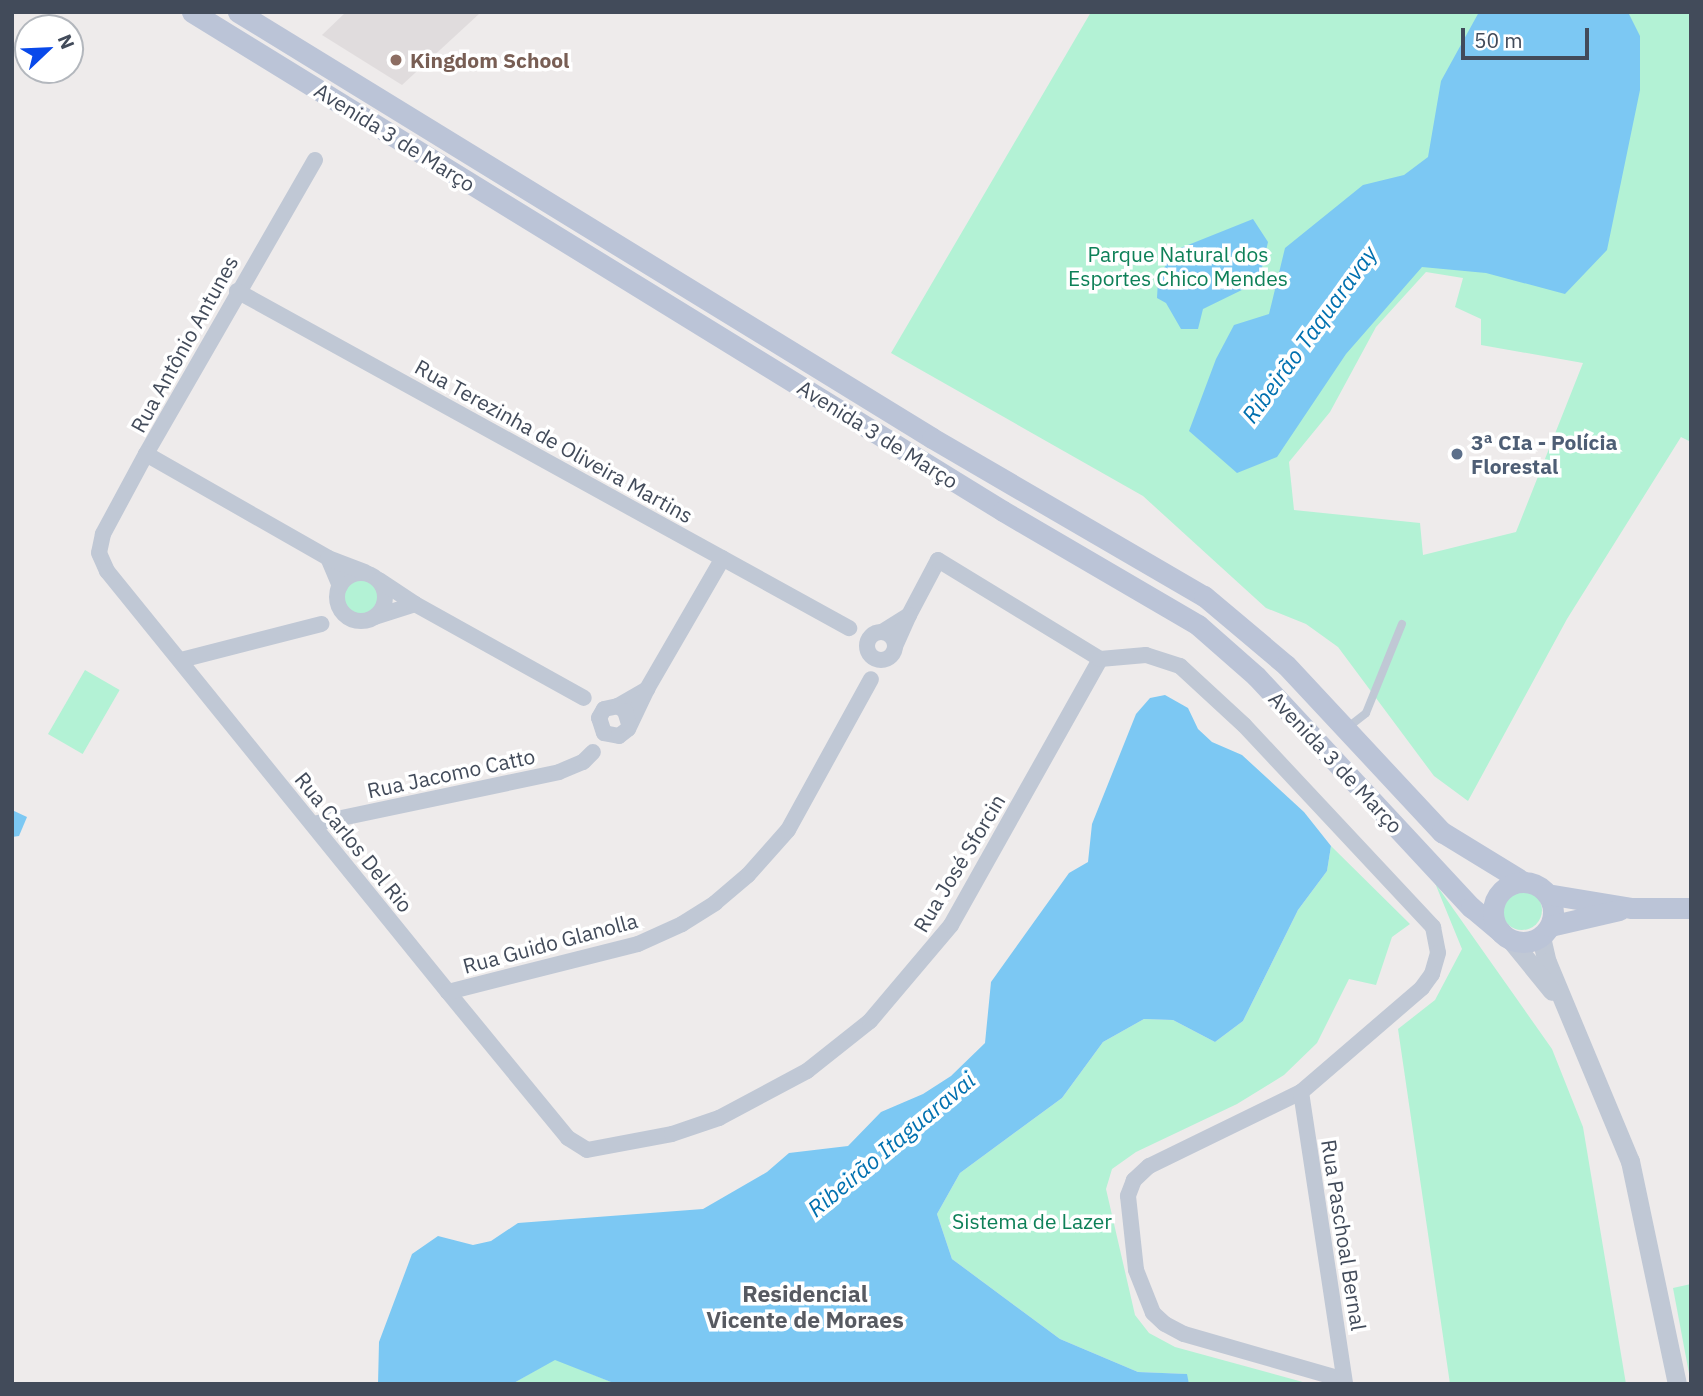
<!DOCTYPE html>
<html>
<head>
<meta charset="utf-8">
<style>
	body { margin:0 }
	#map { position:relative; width:1703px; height:1396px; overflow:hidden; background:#eeebeb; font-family:"IBM Plex Sans",sans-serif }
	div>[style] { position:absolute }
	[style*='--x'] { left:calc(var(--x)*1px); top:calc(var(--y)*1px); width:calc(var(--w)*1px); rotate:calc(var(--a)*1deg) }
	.education>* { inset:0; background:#e0dcdd }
	.green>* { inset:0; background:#b3f2d5; transform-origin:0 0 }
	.round { border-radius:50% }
	.water>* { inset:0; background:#7cc8f3 }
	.service>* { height:8px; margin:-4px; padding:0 4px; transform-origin:4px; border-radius:4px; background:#c0c8d5 }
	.minor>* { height:16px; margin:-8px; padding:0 8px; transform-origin:8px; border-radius:8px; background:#c0c8d5 }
	.minor>.ring { margin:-8px; padding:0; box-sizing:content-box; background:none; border:16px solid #c0c8d5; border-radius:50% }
	.tertiary>* { height:19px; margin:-9.5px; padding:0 9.5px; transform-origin:9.5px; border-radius:9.5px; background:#c0c8d5 }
	.secondary>* { height:21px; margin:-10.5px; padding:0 10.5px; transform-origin:10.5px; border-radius:10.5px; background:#bbc4d7 }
	.secondary>.ring { margin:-10.5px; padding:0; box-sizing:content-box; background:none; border:21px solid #bbc4d7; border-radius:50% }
	.dots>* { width:19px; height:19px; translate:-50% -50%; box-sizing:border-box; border:4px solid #fff; border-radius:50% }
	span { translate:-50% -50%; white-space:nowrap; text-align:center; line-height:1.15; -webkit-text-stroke:7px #fff; paint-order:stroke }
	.education-label { font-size:21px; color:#785e54; font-weight:700 }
	.left { translate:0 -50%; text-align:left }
	.street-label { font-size:21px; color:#424b5a }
	.park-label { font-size:21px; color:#0e8058 }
	.service-label { font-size:21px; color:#4e5e75; font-weight:700 }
	.water-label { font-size:23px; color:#0070af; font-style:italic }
	.neighbourhood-label { font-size:23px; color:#575a61; font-weight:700 }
	.frame { position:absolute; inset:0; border:14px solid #424b5a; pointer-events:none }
	.north { position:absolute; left:14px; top:14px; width:70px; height:70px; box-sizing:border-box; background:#fff; border:2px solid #b3b7bd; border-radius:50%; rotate:67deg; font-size:19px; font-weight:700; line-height:28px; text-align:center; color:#424b5a }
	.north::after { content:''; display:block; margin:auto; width:24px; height:32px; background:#0949ea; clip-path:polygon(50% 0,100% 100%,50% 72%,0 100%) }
	.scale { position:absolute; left:1461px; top:28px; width:128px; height:32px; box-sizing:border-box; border:4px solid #424b5a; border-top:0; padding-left:9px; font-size:21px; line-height:24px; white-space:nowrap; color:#424b5a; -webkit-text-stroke:5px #fff; paint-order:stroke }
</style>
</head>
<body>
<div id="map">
	<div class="education">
		<i style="clip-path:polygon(346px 12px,477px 12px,479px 14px,402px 85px,322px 35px)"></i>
	</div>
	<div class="green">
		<i style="clip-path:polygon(evenodd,1091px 12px,1691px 12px,1691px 442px,1681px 437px,1567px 619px,1468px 801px,1434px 776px,1338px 647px,1306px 624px,1266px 608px,1143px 496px,891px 353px,1091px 12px,1426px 272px,1463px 278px,1455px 307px,1481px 319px,1481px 345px,1583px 363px,1516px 532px,1423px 555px,1420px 523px,1294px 510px,1289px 462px,1330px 412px,1376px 327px,1426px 272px)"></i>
		<i class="round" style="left:342px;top:578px;width:38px;height:38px"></i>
		<i style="left:85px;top:670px;width:40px;height:74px;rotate:30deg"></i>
		<i style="clip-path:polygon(1331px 846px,1410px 924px,1392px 937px,1376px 985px,1349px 979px,1317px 1043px,1284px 1075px,1237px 1104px,1136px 1152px,1112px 1169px,1106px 1189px,1135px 1315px,1149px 1333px,1175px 1347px,1310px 1384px,1189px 1384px,1186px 1374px,1138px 1372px,1060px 1339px,952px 1259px,937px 1214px,960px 1173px,1062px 1098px,1103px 1042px,1144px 1019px,1173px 1020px,1215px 1042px,1243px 1021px,1298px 910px,1327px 871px)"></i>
		<i style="clip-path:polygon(1435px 883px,1552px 1049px,1583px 1127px,1626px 1384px,1450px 1384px,1398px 1029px,1435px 1000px,1462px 949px)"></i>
		<i class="round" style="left:1502px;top:890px;width:40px;height:40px"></i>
		<i style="clip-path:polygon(1691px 1284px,1691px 1384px,1673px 1288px)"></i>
		<i style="clip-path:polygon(555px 1359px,616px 1384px,512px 1384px)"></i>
	</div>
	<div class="water">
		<i style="clip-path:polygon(1479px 12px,1628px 12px,1640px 36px,1640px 90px,1607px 250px,1565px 294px,1486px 273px,1422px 267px,1346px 354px,1277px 457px,1237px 473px,1189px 431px,1216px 359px,1234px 325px,1269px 314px,1285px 248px,1363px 185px,1404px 175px,1428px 157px,1441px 81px)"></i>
		<i style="clip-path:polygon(1253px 219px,1268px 242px,1261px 272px,1248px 287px,1203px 309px,1198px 329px,1181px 329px,1166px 303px,1157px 298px,1158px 280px,1173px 251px)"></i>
		<i style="clip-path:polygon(1165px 695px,1188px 708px,1198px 729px,1212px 742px,1242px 755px,1304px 812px,1331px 846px,1327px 871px,1298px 910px,1243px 1021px,1215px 1042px,1173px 1020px,1144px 1019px,1103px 1042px,1062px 1098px,960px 1173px,937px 1214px,952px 1259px,1060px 1339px,1138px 1372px,1187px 1374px,1189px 1384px,616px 1384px,555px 1360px,512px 1384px,378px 1384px,379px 1342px,412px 1254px,438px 1236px,473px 1245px,491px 1241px,518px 1223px,703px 1209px,767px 1172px,789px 1153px,848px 1146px,881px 1112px,923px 1094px,951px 1076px,985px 1043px,991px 982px,1069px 873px,1088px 862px,1092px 824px,1136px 714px,1150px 698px)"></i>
		<i style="clip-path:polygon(12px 810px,27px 817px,19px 836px,12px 837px)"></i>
	</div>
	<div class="service">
		<i style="--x:1347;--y:728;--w:24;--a:-38"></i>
		<i style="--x:1366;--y:713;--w:96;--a:-68"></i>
	</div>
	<div class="minor">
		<i style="--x:315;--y:160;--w:339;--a:119.9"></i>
		<i style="--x:146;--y:454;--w:91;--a:118.3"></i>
		<i style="--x:103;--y:534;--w:19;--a:102"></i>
		<i style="--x:99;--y:553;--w:20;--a:66"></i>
		<i style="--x:107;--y:571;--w:542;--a:50.99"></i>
		<i style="--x:448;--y:992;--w:189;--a:50.6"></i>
		<i style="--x:568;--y:1138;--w:22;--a:32"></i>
		<i style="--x:587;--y:1150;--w:86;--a:-10.7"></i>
		<i style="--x:672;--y:1134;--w:50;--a:-18.8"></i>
		<i style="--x:719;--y:1118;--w:100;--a:-28.1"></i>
		<i style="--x:807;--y:1071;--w:80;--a:-38.4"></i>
		<i style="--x:870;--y:1021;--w:126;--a:-49.8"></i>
		<i style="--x:951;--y:925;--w:305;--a:-60.7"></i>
		<i style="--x:237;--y:291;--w:699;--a:28.84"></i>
		<i style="--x:146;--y:454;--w:210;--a:29.7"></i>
		<i class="ring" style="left:337px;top:573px;width:32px;height:32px"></i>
		<i style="--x:340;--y:586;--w:30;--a:-113"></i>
		<i style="--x:328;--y:558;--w:40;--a:21"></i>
		<i style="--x:415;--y:604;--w:193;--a:29.1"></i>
		<i style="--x:909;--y:615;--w:62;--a:-62.2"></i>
		<i style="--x:938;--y:560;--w:190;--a:31.4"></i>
		<i style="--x:1100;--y:659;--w:46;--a:-5"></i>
		<i style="--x:1146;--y:655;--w:36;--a:18"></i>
		<i style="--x:1180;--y:666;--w:87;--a:42.7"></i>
		<i style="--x:1244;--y:725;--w:277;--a:46.9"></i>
		<i style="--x:1433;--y:927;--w:26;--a:79"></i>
		<i style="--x:1438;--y:953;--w:22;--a:106"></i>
		<i style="--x:1432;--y:974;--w:17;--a:126"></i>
		<i style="--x:1422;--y:988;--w:160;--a:139.3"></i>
		<i style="--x:1301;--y:1092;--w:169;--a:154"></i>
		<i style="--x:1149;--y:1166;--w:21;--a:137"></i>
		<i style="--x:1134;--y:1180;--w:17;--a:111"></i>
		<i style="--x:1128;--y:1196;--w:74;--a:83.8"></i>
		<i style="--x:1136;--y:1270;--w:46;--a:68.4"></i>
		<i style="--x:1153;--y:1313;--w:16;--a:43"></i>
		<i style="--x:1165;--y:1324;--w:21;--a:28"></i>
		<i style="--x:1184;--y:1334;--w:166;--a:16"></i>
		<i style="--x:375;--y:617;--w:42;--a:-18"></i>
		<i style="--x:415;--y:604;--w:43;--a:-146.3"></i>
		<i class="ring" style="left:867px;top:632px;width:12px;height:12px"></i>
		<i style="--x:882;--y:632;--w:32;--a:-32"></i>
		<i style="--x:909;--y:615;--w:34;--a:114"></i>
		<i style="--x:181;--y:660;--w:145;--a:-14.4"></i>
		<i style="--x:647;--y:689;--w:151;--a:-59.9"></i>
		<i style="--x:618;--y:706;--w:34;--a:-30"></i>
		<i style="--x:647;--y:689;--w:44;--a:115.4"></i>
		<i style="--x:628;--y:729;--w:11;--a:142"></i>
		<i style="--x:619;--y:736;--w:15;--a:-169"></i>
		<i style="--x:604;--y:733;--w:16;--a:-108"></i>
		<i style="--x:599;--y:718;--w:10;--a:-61"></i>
		<i style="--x:604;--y:709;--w:14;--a:-12"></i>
		<i style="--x:618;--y:706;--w:9;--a:36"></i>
		<i style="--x:625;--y:711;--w:14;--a:73"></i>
		<i style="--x:313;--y:824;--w:251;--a:-11.9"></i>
		<i style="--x:559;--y:772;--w:26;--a:-23"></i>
		<i style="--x:583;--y:762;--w:14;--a:-45"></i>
		<i style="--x:448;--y:992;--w:196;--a:-14.2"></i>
		<i style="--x:638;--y:944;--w:48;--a:-24.4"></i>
		<i style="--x:682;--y:924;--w:39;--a:-32"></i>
		<i style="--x:715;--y:903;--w:43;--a:-40.3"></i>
		<i style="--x:748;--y:875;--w:60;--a:-48.4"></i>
		<i style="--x:788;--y:830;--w:172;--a:-61.2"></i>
		<i style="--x:1301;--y:1092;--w:295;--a:81.4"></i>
	</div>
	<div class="tertiary">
		<i style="--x:1541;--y:937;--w:26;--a:77"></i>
		<i style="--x:1547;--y:962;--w:216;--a:67.4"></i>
		<i style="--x:1630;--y:1161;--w:228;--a:78.1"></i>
		<i style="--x:1509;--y:938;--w:68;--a:50.9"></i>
	</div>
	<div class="secondary">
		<i style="--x:192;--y:12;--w:952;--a:31.6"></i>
		<i style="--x:1003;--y:511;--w:226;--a:30.3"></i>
		<i style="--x:1198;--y:625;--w:77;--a:41.3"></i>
		<i style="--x:1256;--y:676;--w:316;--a:47.1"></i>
		<i style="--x:1471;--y:907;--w:40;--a:40"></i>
		<i style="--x:238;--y:12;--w:814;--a:31.54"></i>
		<i style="--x:932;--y:438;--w:315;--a:30.2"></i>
		<i style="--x:1204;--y:596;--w:107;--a:40.1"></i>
		<i style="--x:1286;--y:665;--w:229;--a:47"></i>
		<i style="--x:1442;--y:832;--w:94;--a:31.5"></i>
		<i class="ring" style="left:1493px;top:882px;width:39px;height:39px"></i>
		<i style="--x:1547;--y:894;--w:86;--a:9.4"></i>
		<i style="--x:1632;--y:908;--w:59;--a:0"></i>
		<i style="--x:1550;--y:926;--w:71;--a:-13.1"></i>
	</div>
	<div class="dots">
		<i style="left:396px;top:60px;background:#8d6e63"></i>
		<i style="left:1457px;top:454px;background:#5c6f8a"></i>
	</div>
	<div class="education-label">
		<span class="left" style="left:410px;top:60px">Kingdom School</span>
	</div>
	<div class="street-label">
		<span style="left:395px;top:137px;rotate:32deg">Avenida 3 de Março</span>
		<span style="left:184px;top:344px;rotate:-61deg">Rua Antônio Antunes</span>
		<span style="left:878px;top:434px;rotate:32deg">Avenida 3 de Março</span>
		<span style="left:554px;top:441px;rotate:29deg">Rua Terezinha de Oliveira Martins</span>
		<span style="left:1336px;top:762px;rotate:47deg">Avenida 3 de Março</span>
		<span style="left:451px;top:773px;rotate:-12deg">Rua Jacomo Catto</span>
		<span style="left:354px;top:842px;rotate:51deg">Rua Carlos Del Rio</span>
		<span style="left:959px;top:863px;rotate:-59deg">Rua José Sforcin</span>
		<span style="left:550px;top:943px;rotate:-15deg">Rua Guido Glanolla</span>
		<span style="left:1344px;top:1235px;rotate:81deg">Rua Paschoal Bernal</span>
	</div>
	<div class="park-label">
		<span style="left:1178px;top:266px">Parque Natural dos<br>Esportes Chico Mendes</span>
		<span style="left:1032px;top:1221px">Sistema de Lazer</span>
	</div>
	<div class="service-label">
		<span class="left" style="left:1471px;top:454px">3ª CIa - Polícia<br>Florestal</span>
	</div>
	<div class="water-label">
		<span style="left:1309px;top:334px;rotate:-54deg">Ribeirão Taquaravay</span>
		<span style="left:891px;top:1144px;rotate:-40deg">Ribeirão Itaguaravai</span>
	</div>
	<div class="neighbourhood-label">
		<span style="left:805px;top:1306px">Residencial<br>Vicente de Moraes</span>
	</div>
	<div class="frame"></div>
	<div class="north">N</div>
	<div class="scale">50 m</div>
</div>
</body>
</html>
